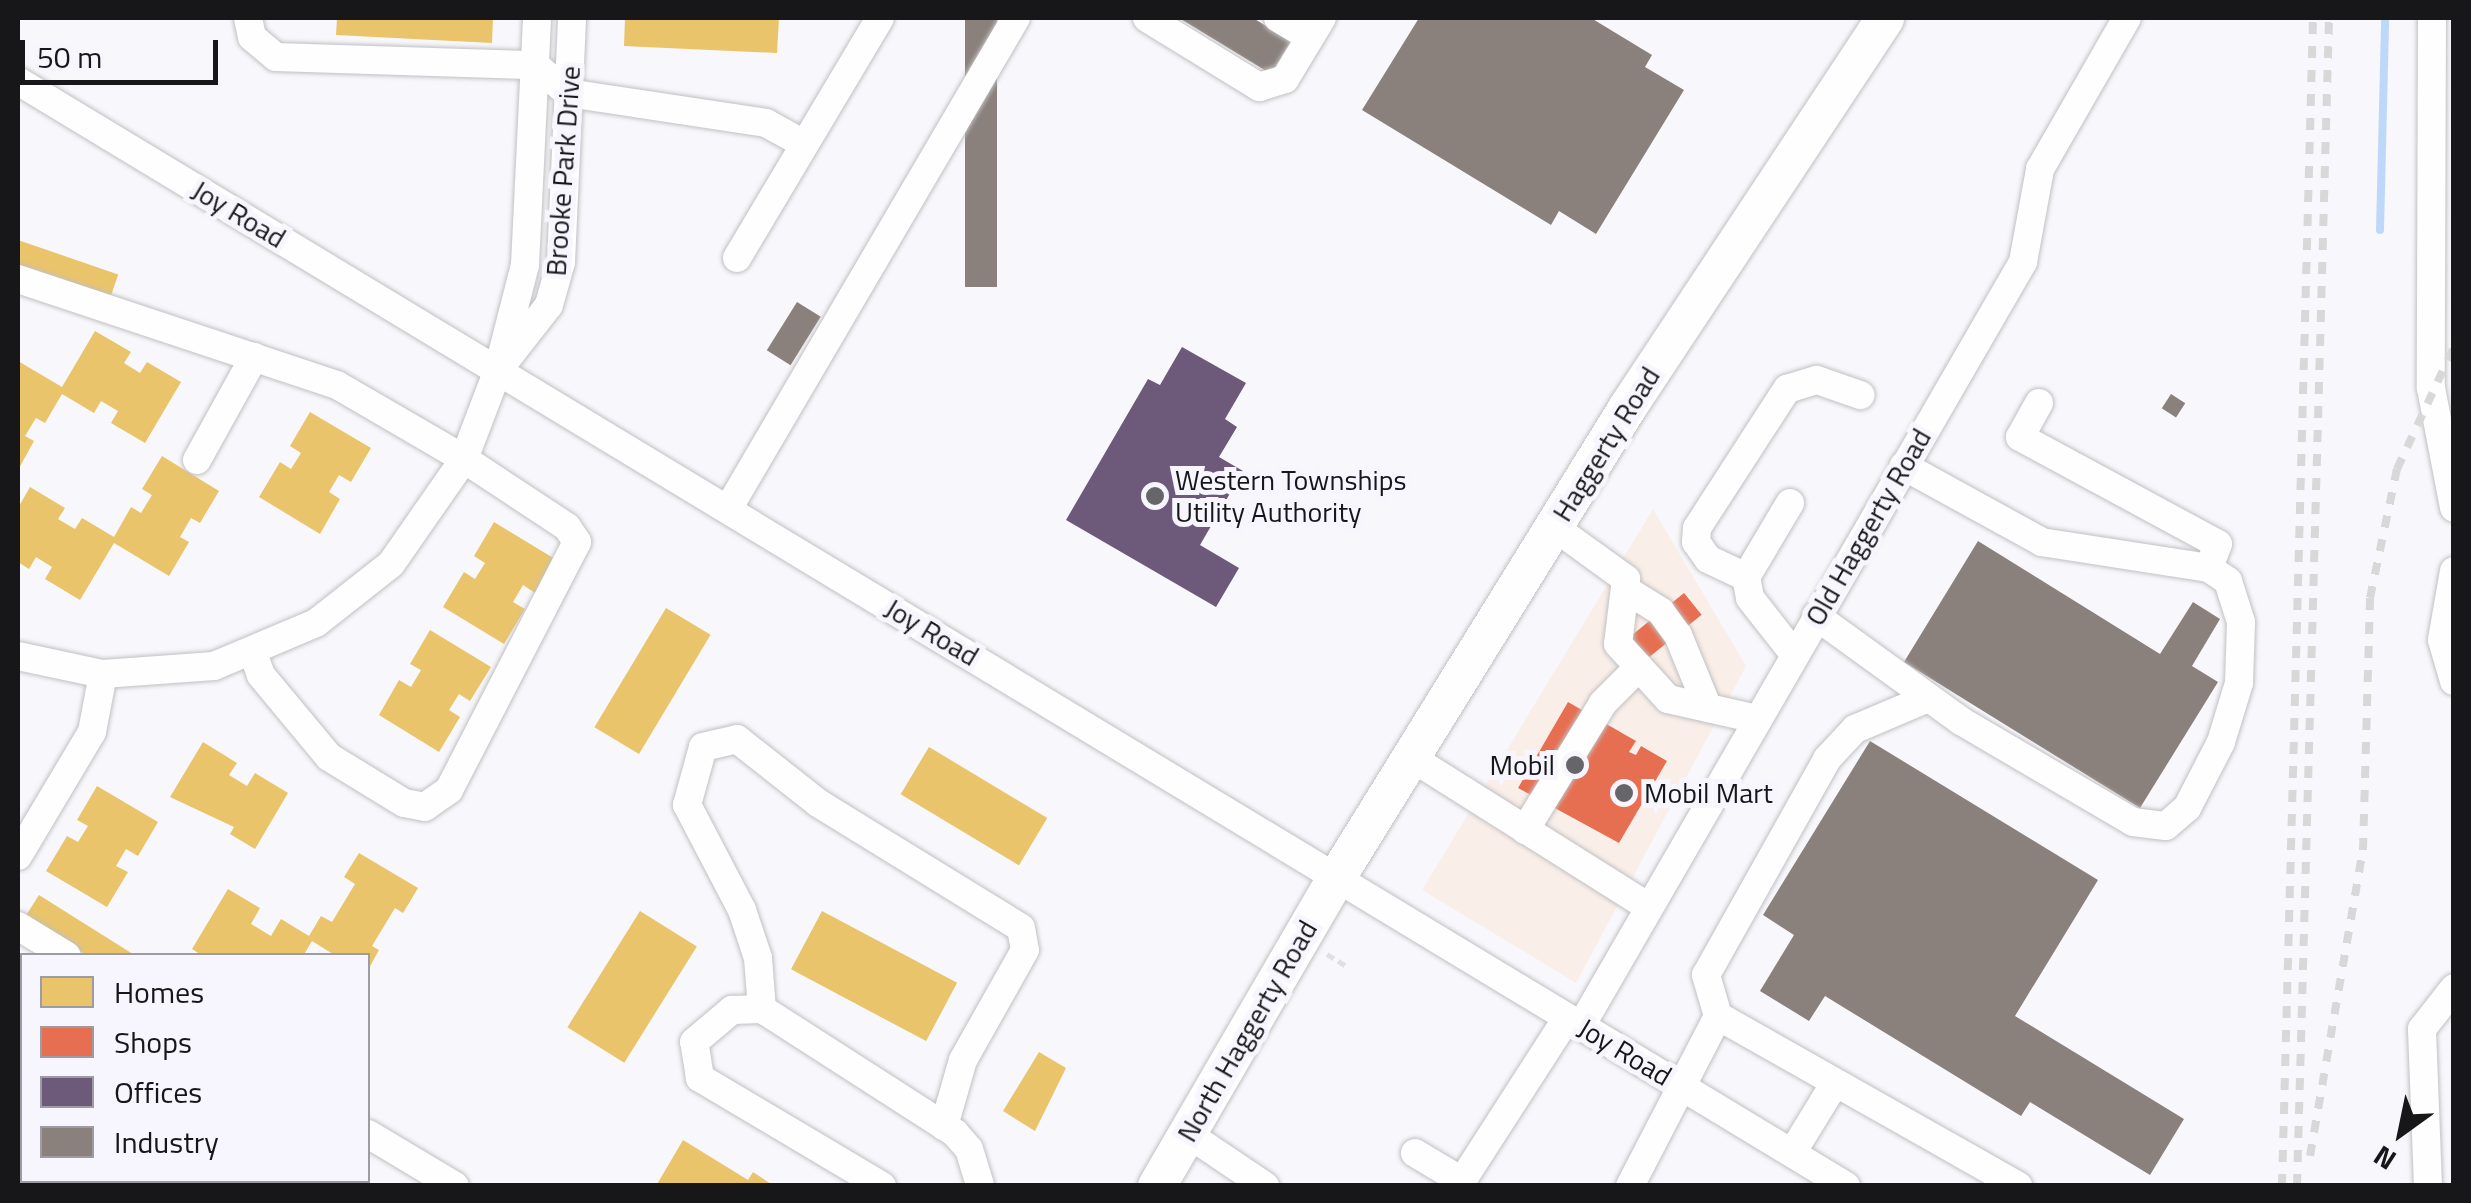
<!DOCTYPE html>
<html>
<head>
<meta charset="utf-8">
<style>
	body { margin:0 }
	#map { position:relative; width:2471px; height:1203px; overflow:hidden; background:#f8f7fb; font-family:"Titillium Web",sans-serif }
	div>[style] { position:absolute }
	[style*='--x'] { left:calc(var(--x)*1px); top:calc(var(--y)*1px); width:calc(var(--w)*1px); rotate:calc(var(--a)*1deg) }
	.commercial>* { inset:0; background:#faefe8 }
	.homes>* { inset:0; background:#e9c46a; transform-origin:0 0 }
	.shops>* { inset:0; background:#e76f51; transform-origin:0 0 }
	.offices>* { inset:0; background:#6d597a }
	.industry>* { inset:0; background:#8a817c; transform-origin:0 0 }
	.stream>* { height:8px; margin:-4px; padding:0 4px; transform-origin:4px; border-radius:4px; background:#bed8fa }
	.path>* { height:5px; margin-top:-2.5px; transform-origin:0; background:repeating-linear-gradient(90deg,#e0e0e1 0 8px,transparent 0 13px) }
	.roads { filter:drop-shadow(0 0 2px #c1c0c3) drop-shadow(0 0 2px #c1c0c3) }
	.minor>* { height:28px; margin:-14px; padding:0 14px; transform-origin:14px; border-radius:14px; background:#fefefe }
	.major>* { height:38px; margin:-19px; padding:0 19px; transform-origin:19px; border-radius:19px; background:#fefefe }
	.rail>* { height:8px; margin-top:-4px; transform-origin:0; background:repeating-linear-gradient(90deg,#d8d8d8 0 12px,transparent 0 24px) }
	.dots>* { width:28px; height:28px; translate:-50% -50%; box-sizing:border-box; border:5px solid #f7f5fd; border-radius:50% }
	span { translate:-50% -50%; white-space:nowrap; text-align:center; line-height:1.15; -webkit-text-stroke:10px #f7f5fd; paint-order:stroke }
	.street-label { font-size:28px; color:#17171a }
	.poi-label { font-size:28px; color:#17171a }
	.left { translate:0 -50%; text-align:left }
	.right { translate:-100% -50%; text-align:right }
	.frame { position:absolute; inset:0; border:20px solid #17171a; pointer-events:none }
	.legend { position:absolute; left:20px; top:953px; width:350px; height:230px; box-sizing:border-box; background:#f7f5fd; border:2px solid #9d9ca2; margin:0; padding:12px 18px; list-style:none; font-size:30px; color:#17171a }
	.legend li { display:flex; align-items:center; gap:20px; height:50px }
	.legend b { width:50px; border:2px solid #9d9ca2 }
	.north { position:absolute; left:2351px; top:1083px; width:100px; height:100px; -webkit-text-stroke:8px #f7f5fd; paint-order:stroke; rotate:213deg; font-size:28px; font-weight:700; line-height:40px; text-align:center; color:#17171a }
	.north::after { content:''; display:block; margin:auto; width:35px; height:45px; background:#17171a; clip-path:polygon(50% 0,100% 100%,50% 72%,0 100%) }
	.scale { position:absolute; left:20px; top:40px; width:198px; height:45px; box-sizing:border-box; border:5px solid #17171a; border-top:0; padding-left:12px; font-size:30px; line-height:35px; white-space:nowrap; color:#17171a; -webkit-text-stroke:8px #f7f5fd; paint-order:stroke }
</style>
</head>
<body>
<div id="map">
	<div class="commercial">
		<i style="clip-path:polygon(1653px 509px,1746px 666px,1576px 983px,1422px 890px)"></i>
	</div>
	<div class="homes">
		<i style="clip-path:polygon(337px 18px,493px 18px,492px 43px,336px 35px)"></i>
		<i style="clip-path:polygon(625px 18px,779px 18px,777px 53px,624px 46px)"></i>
		<i style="left:18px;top:240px;width:106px;height:26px;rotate:19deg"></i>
		<i style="clip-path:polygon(95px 331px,131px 352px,124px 363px,140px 373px,147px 362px,181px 382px,145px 443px,111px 423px,118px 411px,101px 401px,94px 413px,62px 394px,45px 423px,36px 418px,25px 436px,34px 441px,18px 470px,18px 361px,62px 387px)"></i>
		<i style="clip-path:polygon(310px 412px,371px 448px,351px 482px,339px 475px,329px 492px,340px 499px,320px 534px,259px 497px,280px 462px,291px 469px,301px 453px,290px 446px)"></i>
		<i style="clip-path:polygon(162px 456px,219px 491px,200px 523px,191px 518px,180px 537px,189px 542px,169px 576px,114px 543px,80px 600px,45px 579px,52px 567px,36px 557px,29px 569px,18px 562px,18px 508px,30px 487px,65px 508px,58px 519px,75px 529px,82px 518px,114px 537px,131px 507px,141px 513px,152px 495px,142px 489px)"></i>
		<i style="clip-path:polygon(494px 522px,555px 559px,535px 593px,523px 585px,513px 602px,525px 609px,504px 644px,443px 607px,464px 572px,475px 579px,485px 563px,474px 556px)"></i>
		<i style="left:666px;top:608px;width:52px;height:139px;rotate:31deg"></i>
		<i style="clip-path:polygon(430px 630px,491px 667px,470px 701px,459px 694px,449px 710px,460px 717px,439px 752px,379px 715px,399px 680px,411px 687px,421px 670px,410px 664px)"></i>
		<i style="clip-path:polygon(203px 742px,237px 763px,229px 775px,247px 786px,255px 773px,288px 793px,255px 849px,230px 834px,234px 827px,170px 797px)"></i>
		<i style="left:929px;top:747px;width:138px;height:55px;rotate:31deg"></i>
		<i style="clip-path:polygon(97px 786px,158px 822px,138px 856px,126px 849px,116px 866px,128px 872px,107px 907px,46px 871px,67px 836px,78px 842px,88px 826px,77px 820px)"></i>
		<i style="clip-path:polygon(359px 853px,418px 888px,403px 913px,395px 908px,372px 946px,379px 950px,368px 970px,368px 956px,336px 956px,312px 941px,303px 956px,203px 956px,192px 949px,228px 889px,260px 908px,251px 924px,271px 936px,281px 919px,309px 936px,321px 916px,332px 922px,355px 884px,344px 877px)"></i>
		<i style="clip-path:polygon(39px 895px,136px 956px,88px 956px,25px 917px)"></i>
		<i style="left:640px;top:911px;width:67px;height:137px;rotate:32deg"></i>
		<i style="left:822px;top:911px;width:153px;height:66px;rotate:28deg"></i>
		<i style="clip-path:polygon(22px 1006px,22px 1084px,18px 1081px)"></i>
		<i style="clip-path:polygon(1039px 1052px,1066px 1068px,1035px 1131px,1003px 1111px)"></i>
		<i style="clip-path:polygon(683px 1140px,748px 1180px,753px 1172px,774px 1186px,656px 1186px)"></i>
	</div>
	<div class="shops">
		<i style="left:1684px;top:593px;width:28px;height:70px;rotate:51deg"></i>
		<i style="clip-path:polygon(1568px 702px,1636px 741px,1629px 752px,1636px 755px,1641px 746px,1667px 761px,1619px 843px,1518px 788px)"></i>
	</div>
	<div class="offices">
		<i style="clip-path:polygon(1182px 347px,1246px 383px,1225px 419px,1237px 427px,1219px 457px,1243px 471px,1200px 545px,1239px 568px,1216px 607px,1066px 520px,1148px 379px,1160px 385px)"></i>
	</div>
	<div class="industry">
		<i style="left:965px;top:18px;width:32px;height:269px"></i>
		<i style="clip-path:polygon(1179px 18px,1253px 18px,1291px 41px,1271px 74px)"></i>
		<i style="clip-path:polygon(1419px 18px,1591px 18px,1652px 55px,1645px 67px,1684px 90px,1596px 234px,1559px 211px,1551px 225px,1362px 110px)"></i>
		<i style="left:797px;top:302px;width:28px;height:57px;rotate:32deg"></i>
		<i style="left:2171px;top:394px;width:17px;height:17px;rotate:33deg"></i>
		<i style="clip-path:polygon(1978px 541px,2160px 654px,2193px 602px,2220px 619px,2192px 666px,2218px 682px,2140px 808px,1904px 662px)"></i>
		<i style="clip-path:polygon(1870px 741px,2098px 880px,2015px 1016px,2184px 1119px,2150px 1175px,2030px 1102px,2021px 1116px,1825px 996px,1809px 1021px,1760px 991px,1794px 935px,1763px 915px)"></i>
	</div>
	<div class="stream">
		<i style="--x:2380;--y:230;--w:212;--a:-88.6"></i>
	</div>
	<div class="path">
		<i style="--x:1327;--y:954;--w:22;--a:32"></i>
	</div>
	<div class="roads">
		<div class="minor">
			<i style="--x:248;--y:18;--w:19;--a:78"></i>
			<i style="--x:252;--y:37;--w:31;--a:40"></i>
			<i style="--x:276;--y:57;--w:259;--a:1.8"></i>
			<i style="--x:535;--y:65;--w:43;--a:40.3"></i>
			<i style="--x:568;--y:93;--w:200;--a:8.6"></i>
			<i style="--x:766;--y:123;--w:43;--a:28.9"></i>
			<i style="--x:1147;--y:18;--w:132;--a:31.6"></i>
			<i style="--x:1259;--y:87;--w:27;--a:-17"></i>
			<i style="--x:1285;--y:79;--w:71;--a:-58.8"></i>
			<i style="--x:1278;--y:18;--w:37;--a:31"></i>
			<i style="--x:2432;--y:18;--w:370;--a:90.2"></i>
			<i style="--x:2431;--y:388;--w:122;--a:79.1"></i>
			<i style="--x:18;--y:81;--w:2136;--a:31.15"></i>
			<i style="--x:737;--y:258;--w:279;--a:-59.2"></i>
			<i style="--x:18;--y:279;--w:336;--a:18.4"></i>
			<i style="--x:337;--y:385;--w:147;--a:30.2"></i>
			<i style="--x:464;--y:459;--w:123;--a:33.4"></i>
			<i style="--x:567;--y:527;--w:18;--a:56"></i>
			<i style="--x:577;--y:542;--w:279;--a:117.3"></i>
			<i style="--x:449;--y:790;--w:29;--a:145"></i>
			<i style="--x:425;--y:807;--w:21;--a:-169"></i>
			<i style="--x:404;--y:803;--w:88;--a:-148.5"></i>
			<i style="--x:329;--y:757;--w:107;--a:-129.7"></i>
			<i style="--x:261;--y:675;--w:23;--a:-110"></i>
			<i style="--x:502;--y:365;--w:76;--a:-51.9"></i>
			<i style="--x:549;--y:305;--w:45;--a:-74.4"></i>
			<i style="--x:561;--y:262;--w:244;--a:-87.4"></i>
			<i style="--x:2039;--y:403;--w:39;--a:119"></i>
			<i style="--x:2020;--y:437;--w:225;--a:28.4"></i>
			<i style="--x:2218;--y:544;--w:26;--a:111"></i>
			<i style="--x:197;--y:460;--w:118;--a:-61"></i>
			<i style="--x:1790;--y:503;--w:86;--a:120.7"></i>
			<i style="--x:1746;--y:577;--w:21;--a:79"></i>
			<i style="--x:1750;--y:598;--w:71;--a:51.8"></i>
			<i style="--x:728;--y:509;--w:569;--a:-59.61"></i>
			<i style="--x:1554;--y:527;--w:89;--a:35.8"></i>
			<i style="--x:1626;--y:579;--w:65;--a:97"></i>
			<i style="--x:1618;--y:644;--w:74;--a:47.7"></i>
			<i style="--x:1668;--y:699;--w:91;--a:12.7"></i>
			<i style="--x:2454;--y:571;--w:70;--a:99.9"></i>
			<i style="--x:2442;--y:640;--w:43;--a:73.7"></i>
			<i style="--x:1746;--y:577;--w:42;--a:-154.7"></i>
			<i style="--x:1708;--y:559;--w:21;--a:-125"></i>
			<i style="--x:1696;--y:542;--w:14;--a:-86"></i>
			<i style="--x:1697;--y:528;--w:166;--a:-57.1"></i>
			<i style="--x:1787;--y:389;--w:31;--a:-17"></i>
			<i style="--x:1817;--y:380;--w:46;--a:19.2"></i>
			<i style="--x:1628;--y:591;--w:39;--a:32"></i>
			<i style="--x:1661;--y:612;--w:29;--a:54"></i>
			<i style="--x:1678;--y:635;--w:79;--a:67.7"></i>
			<i style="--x:1816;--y:616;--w:179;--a:35.9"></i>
			<i style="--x:1961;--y:721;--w:199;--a:30.4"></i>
			<i style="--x:2133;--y:822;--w:33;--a:7"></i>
			<i style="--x:2166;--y:826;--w:28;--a:-41"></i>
			<i style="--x:2187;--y:808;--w:74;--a:-62.7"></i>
			<i style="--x:2221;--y:742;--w:62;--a:-73"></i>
			<i style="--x:2239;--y:683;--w:61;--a:-88.1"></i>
			<i style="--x:2241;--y:622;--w:43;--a:-107.6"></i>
			<i style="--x:2228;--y:581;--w:23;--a:-146"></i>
			<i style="--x:2209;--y:568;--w:169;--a:-171.2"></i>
			<i style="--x:2042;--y:542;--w:158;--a:-151.2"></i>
			<i style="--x:18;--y:656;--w:87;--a:12"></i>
			<i style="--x:103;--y:674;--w:111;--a:-4.1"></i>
			<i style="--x:214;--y:666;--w:111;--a:-22.9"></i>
			<i style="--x:316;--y:623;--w:95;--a:-38.2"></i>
			<i style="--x:391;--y:564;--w:128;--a:-55.2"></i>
			<i style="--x:464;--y:459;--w:95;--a:-69.1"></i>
			<i style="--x:498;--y:370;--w:108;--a:-75.6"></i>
			<i style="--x:525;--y:265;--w:247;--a:-87.2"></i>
			<i style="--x:1412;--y:758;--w:280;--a:32.2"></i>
			<i style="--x:1525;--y:830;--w:149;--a:-58.4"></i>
			<i style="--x:1603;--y:703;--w:51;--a:-45"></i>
			<i style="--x:18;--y:856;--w:144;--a:-59.2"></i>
			<i style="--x:92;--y:732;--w:59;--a:-79.3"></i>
			<i style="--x:18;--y:926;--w:57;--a:31.5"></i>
			<i style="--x:762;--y:1009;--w:51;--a:-94.5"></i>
			<i style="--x:758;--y:958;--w:51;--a:-108.4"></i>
			<i style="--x:742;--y:910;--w:119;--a:-117.6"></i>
			<i style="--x:687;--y:805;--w:60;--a:-74.6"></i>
			<i style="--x:703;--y:747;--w:35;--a:-13"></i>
			<i style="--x:737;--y:739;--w:103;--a:38.3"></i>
			<i style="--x:818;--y:803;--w:238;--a:31.6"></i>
			<i style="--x:1021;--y:928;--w:22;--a:80"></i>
			<i style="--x:1025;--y:950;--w:126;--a:119.4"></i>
			<i style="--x:963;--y:1060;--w:69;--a:106.1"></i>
			<i style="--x:1718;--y:1016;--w:43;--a:-106.3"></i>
			<i style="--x:1706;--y:975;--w:248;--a:-60.7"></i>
			<i style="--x:1827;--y:759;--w:41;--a:-47"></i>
			<i style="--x:1855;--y:729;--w:79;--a:-23"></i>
			<i style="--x:1581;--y:1026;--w:883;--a:-59.95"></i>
			<i style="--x:2023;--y:262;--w:95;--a:-79.6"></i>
			<i style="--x:2040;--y:169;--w:174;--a:-60.1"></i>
			<i style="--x:368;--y:1134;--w:101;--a:30.9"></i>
			<i style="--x:1188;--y:1134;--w:93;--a:34"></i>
			<i style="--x:1415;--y:1153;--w:55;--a:30.8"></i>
			<i style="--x:1462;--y:1181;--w:194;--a:-57.2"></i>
			<i style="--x:1792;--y:1153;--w:79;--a:-58.5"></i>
			<i style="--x:245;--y:1186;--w:7;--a:-63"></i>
			<i style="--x:882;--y:1186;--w:212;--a:-149.3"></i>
			<i style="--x:700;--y:1078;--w:36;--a:-99"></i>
			<i style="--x:694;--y:1042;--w:50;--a:-40.1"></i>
			<i style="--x:732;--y:1010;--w:30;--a:-2"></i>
			<i style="--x:762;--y:1009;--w:229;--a:32.7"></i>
			<i style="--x:955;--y:1133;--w:21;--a:49"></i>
			<i style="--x:969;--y:1149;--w:38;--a:73"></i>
			<i style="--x:1630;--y:1186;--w:191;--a:-62.6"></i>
			<i style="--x:1718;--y:1016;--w:345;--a:29.5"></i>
			<i style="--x:2428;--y:1186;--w:157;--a:-92.2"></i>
			<i style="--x:2422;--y:1029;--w:52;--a:-52"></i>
		</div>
		<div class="major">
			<i style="--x:1157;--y:1186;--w:358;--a:-59.8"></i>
			<i style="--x:1337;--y:877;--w:553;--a:-58.24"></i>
			<i style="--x:1628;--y:407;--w:466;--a:-56.5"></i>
		</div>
	</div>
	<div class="rail">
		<i style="--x:2310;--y:1156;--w:311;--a:-80.2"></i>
		<i style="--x:2363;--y:850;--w:252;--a:-88.4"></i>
		<i style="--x:2370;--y:598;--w:132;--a:-78.2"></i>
		<i style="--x:2397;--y:469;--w:135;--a:-65"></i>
		<i style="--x:2282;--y:1186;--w:1168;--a:-88.48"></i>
		<i style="--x:2297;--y:1186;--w:1168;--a:-88.43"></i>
	</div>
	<div class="dots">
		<i style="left:1155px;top:496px;background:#666569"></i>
		<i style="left:1575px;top:765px;background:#666569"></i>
		<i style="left:1624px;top:793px;background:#666569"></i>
	</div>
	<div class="street-label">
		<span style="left:563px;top:171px;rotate:-86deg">Brooke Park Drive</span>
		<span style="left:239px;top:214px;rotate:31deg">Joy Road</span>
		<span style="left:1606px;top:444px;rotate:-58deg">Haggerty Road</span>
		<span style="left:1868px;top:527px;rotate:-60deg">Old Haggerty Road</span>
		<span style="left:932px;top:632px;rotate:31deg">Joy Road</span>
		<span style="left:1247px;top:1031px;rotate:-60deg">North Haggerty Road</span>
		<span style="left:1625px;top:1052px;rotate:31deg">Joy Road</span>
	</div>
	<div class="poi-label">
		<span class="left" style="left:1175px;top:496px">Western Townships<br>Utility Authority</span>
		<span class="right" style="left:1555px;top:765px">Mobil</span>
		<span class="left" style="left:1644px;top:793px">Mobil Mart</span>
	</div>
	<div class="frame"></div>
	<ul class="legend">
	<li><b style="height:28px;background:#e9c46a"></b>Homes</li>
	<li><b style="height:28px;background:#e76f51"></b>Shops</li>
	<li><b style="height:28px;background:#6d597a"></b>Offices</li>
	<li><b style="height:28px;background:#8a817c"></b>Industry</li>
	</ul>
	<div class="north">N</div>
	<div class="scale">50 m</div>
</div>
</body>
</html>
